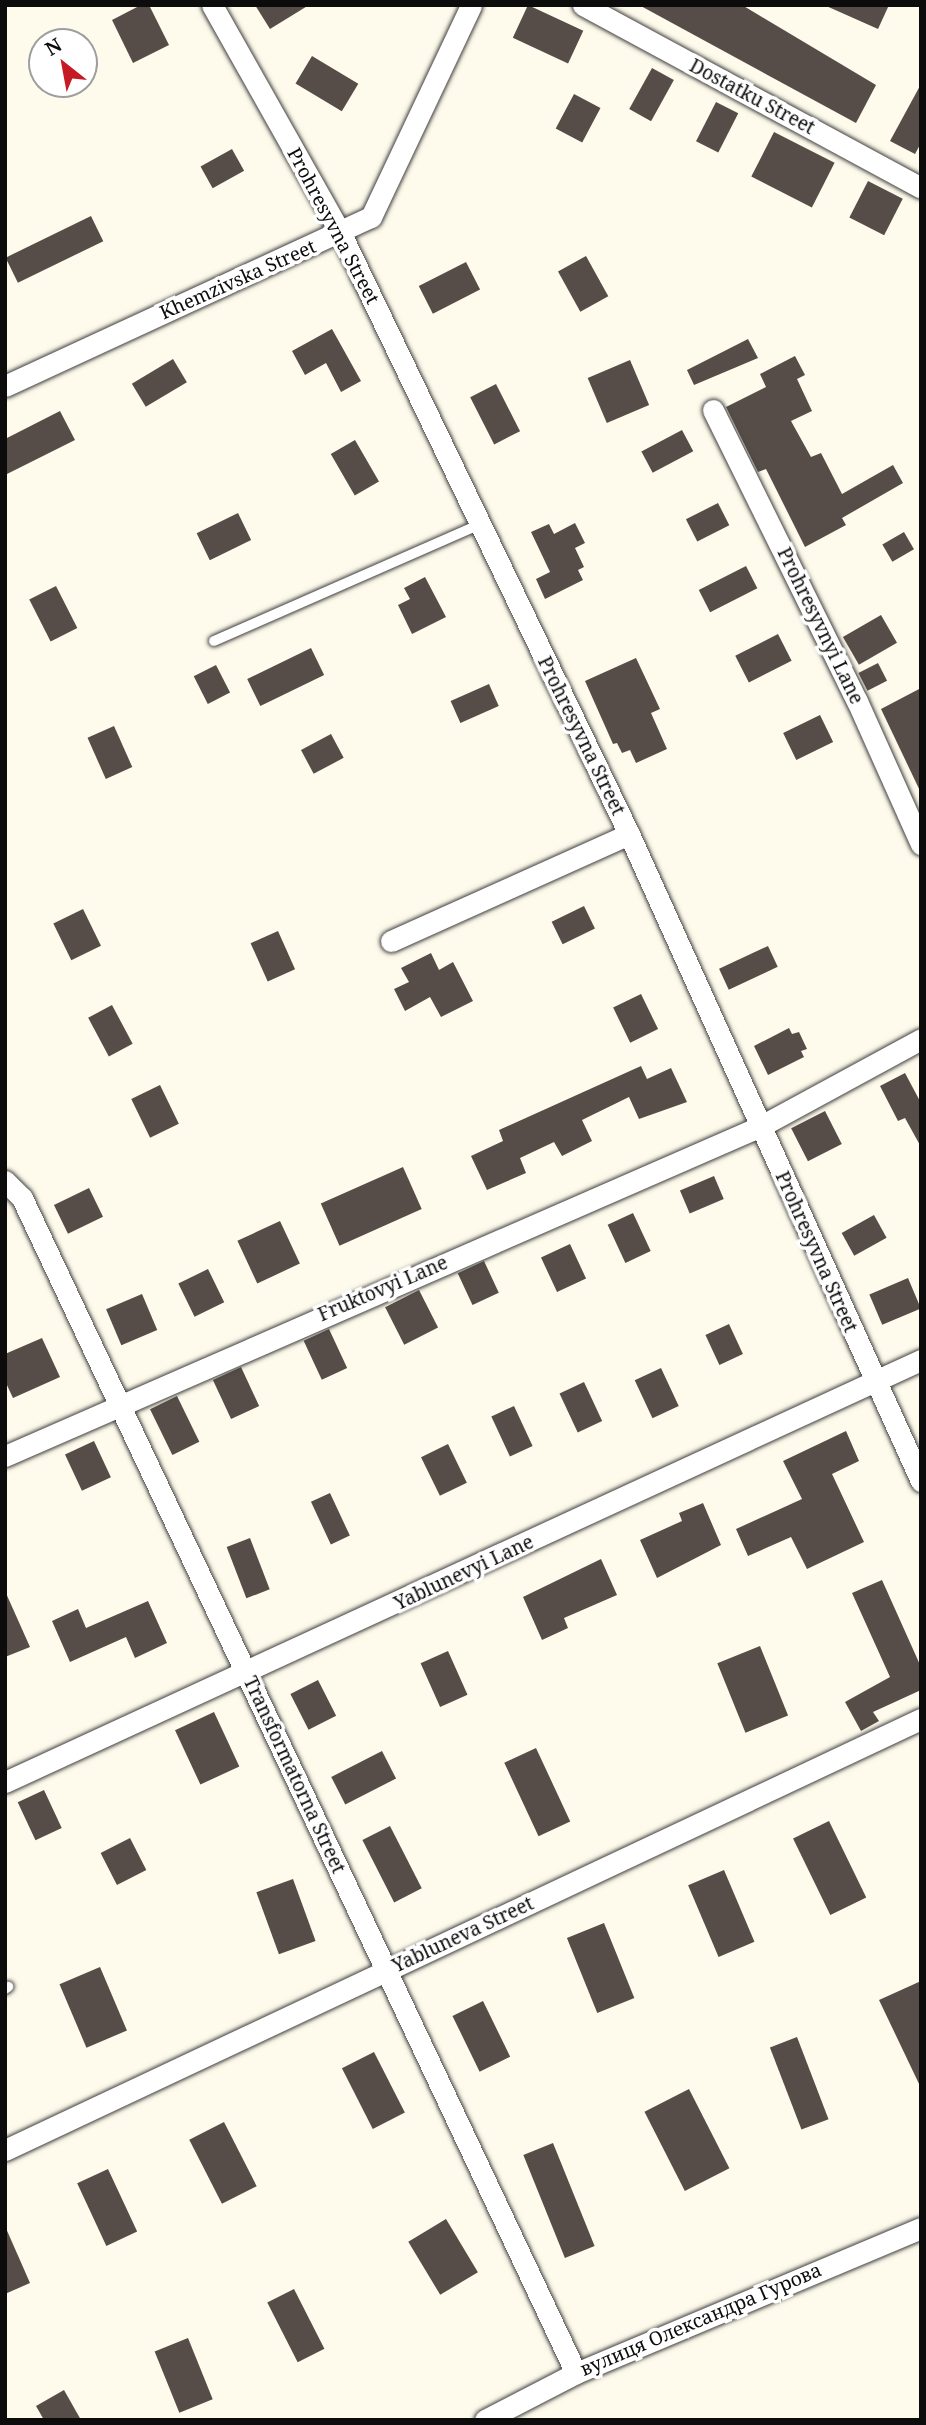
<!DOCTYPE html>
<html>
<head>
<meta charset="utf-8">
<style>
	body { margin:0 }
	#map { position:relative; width:926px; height:2425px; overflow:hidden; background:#fffbec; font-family:"Noto Serif",serif }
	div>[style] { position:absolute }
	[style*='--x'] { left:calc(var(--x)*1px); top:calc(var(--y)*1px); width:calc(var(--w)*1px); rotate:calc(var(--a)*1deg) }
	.building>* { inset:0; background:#564d48; transform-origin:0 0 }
	.roads { filter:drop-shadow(0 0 2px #3f3f3f) drop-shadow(0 0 2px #3f3f3f) }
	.service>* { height:10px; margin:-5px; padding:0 5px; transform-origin:5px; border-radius:5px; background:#fff }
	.minor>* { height:21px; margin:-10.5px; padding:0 10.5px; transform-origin:10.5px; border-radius:10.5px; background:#fff }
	span { translate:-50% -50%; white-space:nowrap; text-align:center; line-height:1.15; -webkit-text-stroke:7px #fff; paint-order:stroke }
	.street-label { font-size:19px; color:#0c0c0c }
	.frame { position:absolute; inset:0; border:7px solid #0c0c0c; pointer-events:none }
	.north { position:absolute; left:28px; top:28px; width:70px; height:70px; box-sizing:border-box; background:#fff; border:2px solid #9e9e9e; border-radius:50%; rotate:329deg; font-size:19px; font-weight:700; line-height:28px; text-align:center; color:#0c0c0c }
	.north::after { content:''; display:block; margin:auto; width:24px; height:32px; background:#c61b24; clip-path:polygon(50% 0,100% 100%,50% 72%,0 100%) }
</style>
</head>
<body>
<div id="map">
	<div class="building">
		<i style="clip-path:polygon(141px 5px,149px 5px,169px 45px,133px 63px,112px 20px)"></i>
		<i style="clip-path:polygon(255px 5px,309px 5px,270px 29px)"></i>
		<i style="left:528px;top:5px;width:61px;height:36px;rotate:25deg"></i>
		<i style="clip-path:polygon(639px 5px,742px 5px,876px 85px,856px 123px)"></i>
		<i style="clip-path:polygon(824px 5px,889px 5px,878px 29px)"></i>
		<i style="left:312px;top:56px;width:54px;height:32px;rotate:31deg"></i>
		<i style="left:652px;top:68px;width:25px;height:47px;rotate:29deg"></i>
		<i style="clip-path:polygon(921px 84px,921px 143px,915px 154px,890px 141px)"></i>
		<i style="left:574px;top:94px;width:30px;height:39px;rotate:28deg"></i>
		<i style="left:716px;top:102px;width:25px;height:44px;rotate:27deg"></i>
		<i style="left:774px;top:132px;width:68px;height:50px;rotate:27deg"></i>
		<i style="left:232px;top:149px;width:25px;height:36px;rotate:61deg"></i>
		<i style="left:868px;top:181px;width:39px;height:41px;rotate:27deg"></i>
		<i style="left:91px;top:216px;width:28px;height:95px;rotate:64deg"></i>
		<i style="left:586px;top:256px;width:46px;height:32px;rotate:61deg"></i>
		<i style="left:466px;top:262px;width:31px;height:53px;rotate:63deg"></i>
		<i style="clip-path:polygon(332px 329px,361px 381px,341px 392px,326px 363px,305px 375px,292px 351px)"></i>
		<i style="clip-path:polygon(748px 339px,758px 358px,694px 385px,687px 370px)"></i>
		<i style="clip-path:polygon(795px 356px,805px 375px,797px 379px,812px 411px,791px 421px,811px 457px,821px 453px,842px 494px,893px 465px,903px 483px,842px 518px,846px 525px,805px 547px,766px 469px,758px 472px,726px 407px,766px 387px,760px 374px)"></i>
		<i style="left:173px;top:359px;width:27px;height:48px;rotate:59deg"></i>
		<i style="left:630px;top:360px;width:49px;height:46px;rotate:67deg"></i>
		<i style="left:496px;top:384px;width:53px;height:29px;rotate:63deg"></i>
		<i style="clip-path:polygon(60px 411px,75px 440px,5px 475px,5px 439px)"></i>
		<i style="left:682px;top:430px;width:24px;height:46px;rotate:62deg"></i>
		<i style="left:355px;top:440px;width:48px;height:28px;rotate:60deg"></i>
		<i style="left:718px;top:503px;width:25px;height:36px;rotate:63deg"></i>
		<i style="left:238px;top:513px;width:30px;height:46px;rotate:64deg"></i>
		<i style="clip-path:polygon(575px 523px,585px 543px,575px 548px,584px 567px,578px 570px,583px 580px,545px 599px,536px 579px,550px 572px,531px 532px,549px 524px,554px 534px)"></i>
		<i style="left:904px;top:532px;width:20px;height:25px;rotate:60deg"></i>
		<i style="left:746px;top:566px;width:25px;height:53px;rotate:63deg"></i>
		<i style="clip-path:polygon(425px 577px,446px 617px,412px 634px,398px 605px,410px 599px,404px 588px)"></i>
		<i style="left:56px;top:586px;width:47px;height:30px;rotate:63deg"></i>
		<i style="left:881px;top:615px;width:32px;height:44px;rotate:60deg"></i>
		<i style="left:778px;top:634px;width:30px;height:48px;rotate:63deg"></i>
		<i style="left:311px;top:648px;width:30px;height:71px;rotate:64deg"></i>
		<i style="clip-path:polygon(636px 658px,660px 709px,651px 713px,667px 749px,636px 763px,630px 750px,622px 753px,617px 743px,613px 744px,585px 681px)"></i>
		<i style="left:878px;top:663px;width:20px;height:22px;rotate:63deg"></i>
		<i style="left:216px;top:665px;width:31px;height:25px;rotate:63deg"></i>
		<i style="left:489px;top:684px;width:24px;height:42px;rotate:66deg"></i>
		<i style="clip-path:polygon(921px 688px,921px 793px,881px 709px)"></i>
		<i style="left:820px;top:715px;width:30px;height:41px;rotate:64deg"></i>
		<i style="left:114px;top:726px;width:45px;height:29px;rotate:66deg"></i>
		<i style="left:331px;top:734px;width:27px;height:34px;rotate:62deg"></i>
		<i style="left:584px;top:906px;width:25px;height:36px;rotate:64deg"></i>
		<i style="left:83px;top:909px;width:41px;height:33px;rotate:64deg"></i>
		<i style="left:278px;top:931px;width:42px;height:30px;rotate:66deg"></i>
		<i style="left:768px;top:946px;width:23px;height:54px;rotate:65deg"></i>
		<i style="clip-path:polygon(431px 953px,439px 970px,453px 962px,473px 1001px,441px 1017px,430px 997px,405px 1011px,394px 989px,409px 982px,401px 968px)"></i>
		<i style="left:641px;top:994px;width:39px;height:31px;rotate:64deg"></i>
		<i style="left:112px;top:1005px;width:44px;height:27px;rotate:62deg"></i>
		<i style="clip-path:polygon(789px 1028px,792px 1034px,799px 1032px,807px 1049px,801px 1051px,804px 1057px,768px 1075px,754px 1046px)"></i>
		<i style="clip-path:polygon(641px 1066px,647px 1079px,671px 1068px,687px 1102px,639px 1119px,629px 1097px,582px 1120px,592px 1141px,562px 1156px,554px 1142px,520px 1158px,526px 1173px,487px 1190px,471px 1156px,503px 1141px,499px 1130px)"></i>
		<i style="clip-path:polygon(905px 1073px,921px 1103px,921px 1147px,905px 1118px,898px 1121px,880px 1086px)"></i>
		<i style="left:160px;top:1085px;width:43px;height:32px;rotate:64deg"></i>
		<i style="left:825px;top:1111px;width:37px;height:38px;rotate:63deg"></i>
		<i style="left:403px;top:1167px;width:46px;height:90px;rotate:66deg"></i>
		<i style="left:714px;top:1176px;width:25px;height:37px;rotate:67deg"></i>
		<i style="left:89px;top:1188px;width:32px;height:39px;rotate:64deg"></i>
		<i style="left:633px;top:1213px;width:42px;height:28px;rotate:65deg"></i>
		<i style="left:874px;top:1215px;width:26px;height:37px;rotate:61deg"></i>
		<i style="left:280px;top:1221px;width:47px;height:47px;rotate:65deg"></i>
		<i style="left:570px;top:1244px;width:38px;height:32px;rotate:65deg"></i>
		<i style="left:484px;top:1261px;width:35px;height:29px;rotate:65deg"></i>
		<i style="left:208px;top:1269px;width:37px;height:33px;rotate:64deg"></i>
		<i style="left:908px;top:1278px;width:33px;height:42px;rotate:67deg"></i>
		<i style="left:419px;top:1290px;width:42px;height:38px;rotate:63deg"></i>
		<i style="left:142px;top:1294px;width:39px;height:39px;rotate:67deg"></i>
		<i style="left:729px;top:1324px;width:33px;height:26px;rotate:65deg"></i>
		<i style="left:329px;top:1329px;width:43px;height:28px;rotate:65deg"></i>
		<i style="clip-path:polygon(42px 1338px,60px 1377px,13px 1398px,5px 1381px,5px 1354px)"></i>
		<i style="left:241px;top:1367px;width:43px;height:31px;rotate:65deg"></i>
		<i style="left:661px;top:1368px;width:42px;height:29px;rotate:65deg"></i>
		<i style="left:584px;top:1382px;width:43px;height:27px;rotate:65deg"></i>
		<i style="left:177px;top:1396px;width:51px;height:30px;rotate:64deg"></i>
		<i style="left:514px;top:1406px;width:44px;height:25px;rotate:65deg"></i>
		<i style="clip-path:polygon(846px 1431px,859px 1461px,832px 1474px,864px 1542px,807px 1569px,791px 1537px,748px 1556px,736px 1529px,802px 1499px,783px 1461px)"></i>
		<i style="left:94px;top:1441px;width:40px;height:32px;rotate:65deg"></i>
		<i style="left:448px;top:1444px;width:43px;height:30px;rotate:64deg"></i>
		<i style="left:330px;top:1493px;width:47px;height:21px;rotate:65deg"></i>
		<i style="clip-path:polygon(703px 1503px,721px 1545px,657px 1578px,640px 1540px,682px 1521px,679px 1513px)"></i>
		<i style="left:250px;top:1538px;width:55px;height:25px;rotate:69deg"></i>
		<i style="clip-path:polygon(601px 1559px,617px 1595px,564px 1618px,568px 1628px,542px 1640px,523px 1597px)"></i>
		<i style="clip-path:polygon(882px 1580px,921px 1667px,921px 1690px,873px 1712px,879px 1721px,861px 1731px,845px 1702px,890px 1677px,852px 1593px)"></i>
		<i style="clip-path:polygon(5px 1591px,30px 1647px,5px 1657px)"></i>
		<i style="clip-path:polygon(148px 1601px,167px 1643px,135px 1658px,126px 1637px,70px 1662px,52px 1621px,78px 1609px,86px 1628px)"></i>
		<i style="left:760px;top:1646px;width:75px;height:46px;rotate:68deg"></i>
		<i style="left:448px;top:1651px;width:48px;height:30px;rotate:66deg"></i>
		<i style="left:318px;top:1680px;width:40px;height:31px;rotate:63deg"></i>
		<i style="left:214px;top:1712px;width:60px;height:43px;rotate:65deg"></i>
		<i style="left:536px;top:1748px;width:81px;height:35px;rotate:65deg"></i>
		<i style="left:382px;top:1751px;width:31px;height:57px;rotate:63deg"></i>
		<i style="left:44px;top:1790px;width:42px;height:29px;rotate:65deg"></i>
		<i style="left:829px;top:1821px;width:85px;height:40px;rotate:64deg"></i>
		<i style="left:390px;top:1826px;width:70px;height:31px;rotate:63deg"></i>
		<i style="left:130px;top:1838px;width:36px;height:33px;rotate:63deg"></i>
		<i style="left:724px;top:1870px;width:78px;height:39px;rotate:67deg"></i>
		<i style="left:293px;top:1879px;width:66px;height:39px;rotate:70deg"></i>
		<i style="left:604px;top:1923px;width:81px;height:40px;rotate:68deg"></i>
		<i style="left:100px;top:1967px;width:69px;height:44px;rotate:67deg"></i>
		<i style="clip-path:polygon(921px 1981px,921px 2088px,879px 2000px)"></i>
		<i style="left:483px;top:2001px;width:62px;height:34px;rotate:64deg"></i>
		<i style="left:797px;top:2037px;width:88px;height:29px;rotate:69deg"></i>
		<i style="left:374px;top:2052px;width:68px;height:36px;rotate:63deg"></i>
		<i style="left:689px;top:2089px;width:89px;height:50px;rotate:63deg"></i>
		<i style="left:224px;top:2122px;width:72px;height:39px;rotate:63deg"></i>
		<i style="left:553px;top:2143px;width:111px;height:32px;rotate:68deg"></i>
		<i style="left:108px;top:2169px;width:69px;height:34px;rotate:65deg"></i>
		<i style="left:446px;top:2219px;width:62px;height:44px;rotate:59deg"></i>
		<i style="clip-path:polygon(5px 2226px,30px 2283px,5px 2294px)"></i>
		<i style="left:294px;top:2289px;width:67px;height:30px;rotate:63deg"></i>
		<i style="left:188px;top:2338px;width:66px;height:36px;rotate:68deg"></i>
		<i style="clip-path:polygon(64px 2390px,81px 2420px,44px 2420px,36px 2406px)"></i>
	</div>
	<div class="roads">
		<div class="service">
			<i style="--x:214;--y:641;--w:288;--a:-23.7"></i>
			<i style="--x:5;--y:1989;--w:4;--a:-34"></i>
		</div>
		<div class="minor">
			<i style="--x:212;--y:5;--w:263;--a:60.6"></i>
			<i style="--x:341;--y:234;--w:666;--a:64.36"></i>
			<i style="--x:629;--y:834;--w:710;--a:65.71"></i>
			<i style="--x:583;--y:5;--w:384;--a:28.4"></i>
			<i style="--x:5;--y:386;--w:403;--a:-24.8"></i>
			<i style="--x:371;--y:217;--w:234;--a:-64.7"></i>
			<i style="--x:713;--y:410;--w:325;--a:63.7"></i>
			<i style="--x:857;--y:701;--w:157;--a:65.9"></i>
			<i style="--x:391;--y:941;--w:261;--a:-24.2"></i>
			<i style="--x:5;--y:1181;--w:24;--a:45"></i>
			<i style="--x:22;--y:1198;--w:1299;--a:64.76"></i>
			<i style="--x:5;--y:1456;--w:825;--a:-23.58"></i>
			<i style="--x:761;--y:1126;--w:182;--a:-28.5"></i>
			<i style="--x:5;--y:1782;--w:1009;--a:-24.74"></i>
			<i style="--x:5;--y:2150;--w:1012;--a:-25.2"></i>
			<i style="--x:485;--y:2420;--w:102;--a:-27.3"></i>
			<i style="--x:576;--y:2373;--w:374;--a:-22.8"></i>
		</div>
	</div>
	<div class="street-label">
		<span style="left:752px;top:97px;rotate:28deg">Dostatku Street</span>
		<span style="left:333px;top:226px;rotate:62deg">Prohresyvna Street</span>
		<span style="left:238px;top:280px;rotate:-24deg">Khemzivska Street</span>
		<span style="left:820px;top:626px;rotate:64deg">Prohresyvnyi Lane</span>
		<span style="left:581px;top:736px;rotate:64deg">Prohresyvna Street</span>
		<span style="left:816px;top:1252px;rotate:66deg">Prohresyvna Street</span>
		<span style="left:383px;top:1289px;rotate:-23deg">Fruktovyi Lane</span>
		<span style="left:464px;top:1573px;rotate:-25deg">Yablunevyi Lane</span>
		<span style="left:294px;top:1775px;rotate:65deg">Transformatorna Street</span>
		<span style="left:463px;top:1935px;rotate:-25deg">Yabluneva Street</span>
		<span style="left:701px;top:2320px;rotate:-23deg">вулиця Олександра Гурова</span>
	</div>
	<div class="frame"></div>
	<div class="north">N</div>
</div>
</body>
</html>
